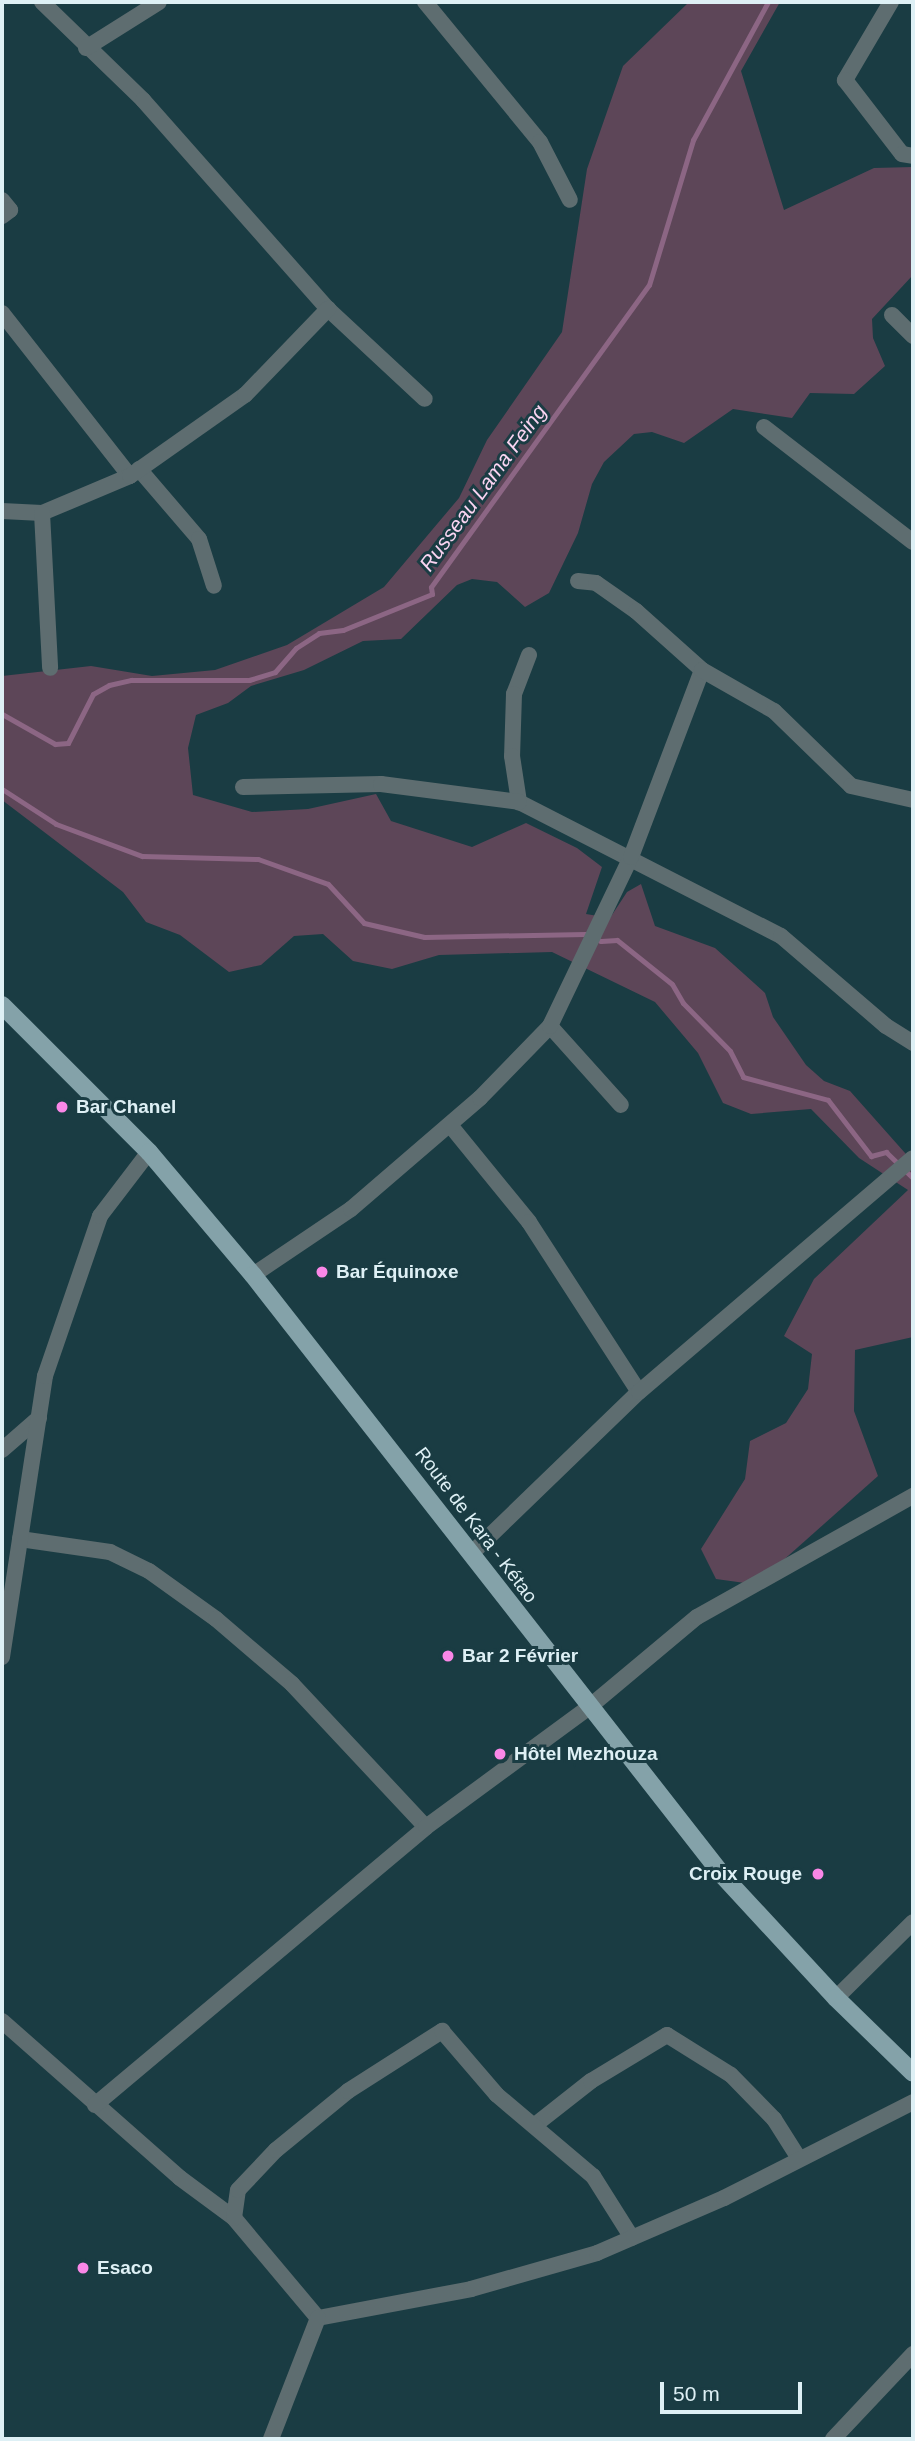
<!DOCTYPE html>
<html>
<head>
<meta charset="utf-8">
<style>
	body { margin:0 }
	#map { position:relative; width:915px; height:2441px; overflow:hidden; background:#1a3c43; font-family:Helvetica,sans-serif }
	div>[style] { position:absolute }
	[style*='--x'] { left:calc(var(--x)*1px); top:calc(var(--y)*1px); width:calc(var(--w)*1px); rotate:calc(var(--a)*1deg) }
	.green>* { inset:0; background:#5d4658 }
	.stream>* { height:5px; margin:-2.5px; padding:0 2.5px; transform-origin:2.5px; border-radius:2.5px; background:#8c6684 }
	.street>* { height:16px; margin:-8px; padding:0 8px; transform-origin:8px; border-radius:8px; background:#5e6d70 }
	.primary>* { height:18px; margin:-9px; padding:0 9px; transform-origin:9px; border-radius:9px; background:#84a2a9 }
	.dots>* { width:19px; height:19px; translate:-50% -50%; box-sizing:border-box; border:4px solid #1a3c43; border-radius:50% }
	span { translate:-50% -50%; white-space:nowrap; text-align:center; line-height:1.15; -webkit-text-stroke:6px #1a3c43; paint-order:stroke }
	.poi-label { font-size:19px; color:#def0f5; font-weight:700 }
	.left { translate:0 -50%; text-align:left }
	.right { translate:-100% -50%; text-align:right }
	.street-label { font-size:19px; color:#def0f5 }
	.water-label { font-size:21px; color:#fad4f1; font-style:italic }
	.frame { position:absolute; inset:0; border:4px solid #def0f5; pointer-events:none }
	.scale { position:absolute; left:660px; top:2382px; width:142px; height:32px; box-sizing:border-box; border:4px solid #def0f5; border-top:0; padding-left:9px; font-size:21px; line-height:24px; white-space:nowrap; color:#def0f5; -webkit-text-stroke:5px #1a3c43; paint-order:stroke }
</style>
</head>
<body>
<div id="map">
	<div class="green">
		<i style="clip-path:polygon(689px 2px,780px 2px,741px 71px,784px 210px,874px 168px,913px 167px,913px 275px,872px 319px,873px 338px,885px 366px,854px 394px,810px 393px,792px 418px,733px 409px,684px 443px,652px 432px,634px 434px,604px 462px,592px 484px,578px 533px,549px 593px,525px 607px,497px 582px,472px 579px,457px 585px,401px 639px,363px 641px,304px 670px,251px 686px,228px 703px,196px 715px,188px 748px,193px 795px,252px 812px,308px 809px,376px 794px,391px 821px,472px 847px,526px 823px,577px 848px,602px 867px,586px 914px,610px 918px,627px 892px,641px 884px,655px 926px,715px 948px,734px 965px,765px 993px,773px 1017px,806px 1065px,824px 1081px,850px 1091px,913px 1162px,913px 1337px,855px 1350px,854px 1411px,878px 1476px,779px 1564px,745px 1583px,716px 1579px,701px 1549px,745px 1479px,750px 1441px,786px 1423px,808px 1389px,812px 1354px,784px 1336px,814px 1279px,908px 1190px,859px 1158px,811px 1109px,751px 1114px,723px 1103px,698px 1053px,655px 1002px,552px 952px,439px 955px,392px 969px,353px 961px,323px 934px,294px 936px,261px 965px,229px 972px,180px 935px,146px 922px,123px 892px,2px 800px,2px 676px,91px 666px,152px 676px,215px 670px,287px 645px,384px 587px,459px 498px,487px 440px,562px 332px,587px 169px,623px 66px)"></i>
	</div>
	<div class="stream">
		<i style="--x:2;--y:714;--w:61;--a:29.5"></i>
		<i style="--x:55;--y:744;--w:13;--a:-4"></i>
		<i style="--x:68;--y:743;--w:55;--a:-63"></i>
		<i style="--x:93;--y:694;--w:18;--a:-29"></i>
		<i style="--x:109;--y:685;--w:23;--a:-13"></i>
		<i style="--x:131;--y:680;--w:118;--a:0"></i>
		<i style="--x:249;--y:680;--w:27;--a:-17"></i>
		<i style="--x:275;--y:672;--w:32;--a:-49"></i>
		<i style="--x:296;--y:648;--w:27;--a:-33"></i>
		<i style="--x:319;--y:633;--w:24;--a:-7"></i>
		<i style="--x:343;--y:630;--w:96;--a:-22"></i>
		<i style="--x:432;--y:594;--w:7;--a:-98"></i>
		<i style="--x:431;--y:587;--w:372;--a:-54.2"></i>
		<i style="--x:649;--y:285;--w:152;--a:-73.1"></i>
		<i style="--x:693;--y:140;--w:157;--a:-61.5"></i>
		<i style="--x:2;--y:789;--w:64;--a:32.9"></i>
		<i style="--x:56;--y:824;--w:92;--a:20.4"></i>
		<i style="--x:142;--y:856;--w:116;--a:1.5"></i>
		<i style="--x:258;--y:859;--w:74;--a:19.7"></i>
		<i style="--x:328;--y:884;--w:53;--a:47.3"></i>
		<i style="--x:364;--y:923;--w:62;--a:13.1"></i>
		<i style="--x:424;--y:937;--w:161;--a:-1.1"></i>
		<i style="--x:585;--y:934;--w:17;--a:24"></i>
		<i style="--x:601;--y:941;--w:16;--a:-4"></i>
		<i style="--x:617;--y:940;--w:70;--a:38.7"></i>
		<i style="--x:672;--y:984;--w:22;--a:60"></i>
		<i style="--x:683;--y:1003;--w:67;--a:45.6"></i>
		<i style="--x:730;--y:1051;--w:29;--a:63"></i>
		<i style="--x:743;--y:1077;--w:88;--a:15.1"></i>
		<i style="--x:828;--y:1100;--w:71;--a:52.5"></i>
		<i style="--x:871;--y:1156;--w:16;--a:-15"></i>
		<i style="--x:886;--y:1152;--w:37;--a:44"></i>
	</div>
	<div class="street">
		<i style="--x:42;--y:2;--w:141;--a:44.1"></i>
		<i style="--x:143;--y:100;--w:279;--a:48.5"></i>
		<i style="--x:328;--y:309;--w:132;--a:42.9"></i>
		<i style="--x:425;--y:2;--w:181;--a:50.6"></i>
		<i style="--x:540;--y:142;--w:65;--a:62.7"></i>
		<i style="--x:891;--y:2;--w:91;--a:120.5"></i>
		<i style="--x:845;--y:80;--w:93;--a:52.4"></i>
		<i style="--x:902;--y:154;--w:11;--a:10"></i>
		<i style="--x:86;--y:48;--w:86;--a:-32.2"></i>
		<i style="--x:2;--y:200;--w:13;--a:51"></i>
		<i style="--x:10;--y:210;--w:10;--a:143"></i>
		<i style="--x:2;--y:313;--w:207;--a:51.9"></i>
		<i style="--x:892;--y:315;--w:30;--a:45"></i>
		<i style="--x:764;--y:427;--w:188;--a:37.7"></i>
		<i style="--x:139;--y:469;--w:92;--a:49.4"></i>
		<i style="--x:199;--y:539;--w:49;--a:72.3"></i>
		<i style="--x:2;--y:511;--w:40;--a:2.9"></i>
		<i style="--x:42;--y:513;--w:95;--a:-22.8"></i>
		<i style="--x:130;--y:476;--w:141;--a:-35.2"></i>
		<i style="--x:245;--y:395;--w:120;--a:-46"></i>
		<i style="--x:42;--y:513;--w:155;--a:87"></i>
		<i style="--x:578;--y:581;--w:18;--a:6"></i>
		<i style="--x:596;--y:583;--w:49;--a:35"></i>
		<i style="--x:636;--y:611;--w:89;--a:41.8"></i>
		<i style="--x:529;--y:655;--w:42;--a:111"></i>
		<i style="--x:514;--y:694;--w:62;--a:91.8"></i>
		<i style="--x:512;--y:756;--w:47;--a:81.3"></i>
		<i style="--x:519;--y:802;--w:294;--a:27.1"></i>
		<i style="--x:781;--y:936;--w:138;--a:40.6"></i>
		<i style="--x:886;--y:1026;--w:32;--a:32"></i>
		<i style="--x:243;--y:787;--w:138;--a:-1.2"></i>
		<i style="--x:381;--y:784;--w:139;--a:7.4"></i>
		<i style="--x:550;--y:1026;--w:106;--a:48.1"></i>
		<i style="--x:450;--y:1125;--w:125;--a:50.8"></i>
		<i style="--x:529;--y:1222;--w:202;--a:57.1"></i>
		<i style="--x:253;--y:1275;--w:118;--a:-34"></i>
		<i style="--x:351;--y:1209;--w:170;--a:-40.7"></i>
		<i style="--x:480;--y:1098;--w:100;--a:-45.8"></i>
		<i style="--x:550;--y:1026;--w:187;--a:-64.4"></i>
		<i style="--x:631;--y:857;--w:200;--a:-69.2"></i>
		<i style="--x:702;--y:670;--w:83;--a:29.7"></i>
		<i style="--x:774;--y:711;--w:107;--a:44.2"></i>
		<i style="--x:851;--y:786;--w:64;--a:12.7"></i>
		<i style="--x:2;--y:1450;--w:49;--a:-40.9"></i>
		<i style="--x:20;--y:1539;--w:91;--a:8.2"></i>
		<i style="--x:110;--y:1552;--w:43;--a:26"></i>
		<i style="--x:149;--y:1571;--w:82;--a:35.6"></i>
		<i style="--x:216;--y:1619;--w:100;--a:40.5"></i>
		<i style="--x:292;--y:1684;--w:196;--a:46.9"></i>
		<i style="--x:472;--y:1553;--w:232;--a:-44"></i>
		<i style="--x:639;--y:1392;--w:360;--a:-40.5"></i>
		<i style="--x:2;--y:1657;--w:284;--a:-81.3"></i>
		<i style="--x:45;--y:1376;--w:169;--a:-71"></i>
		<i style="--x:100;--y:1216;--w:81;--a:-52.6"></i>
		<i style="--x:836;--y:1998;--w:108;--a:-44.6"></i>
		<i style="--x:2;--y:2021;--w:237;--a:41.4"></i>
		<i style="--x:180;--y:2178;--w:67;--a:36.5"></i>
		<i style="--x:234;--y:2218;--w:131;--a:50"></i>
		<i style="--x:95;--y:2105;--w:432;--a:-40"></i>
		<i style="--x:426;--y:1827;--w:201;--a:-36.3"></i>
		<i style="--x:588;--y:1708;--w:142;--a:-39.9"></i>
		<i style="--x:697;--y:1617;--w:248;--a:-29.3"></i>
		<i style="--x:535;--y:2125;--w:71;--a:-38.2"></i>
		<i style="--x:591;--y:2081;--w:89;--a:-31.2"></i>
		<i style="--x:667;--y:2035;--w:75;--a:32"></i>
		<i style="--x:731;--y:2075;--w:62;--a:45.7"></i>
		<i style="--x:774;--y:2119;--w:45;--a:57.7"></i>
		<i style="--x:234;--y:2218;--w:28;--a:-82"></i>
		<i style="--x:238;--y:2190;--w:55;--a:-46.5"></i>
		<i style="--x:276;--y:2150;--w:93;--a:-39.3"></i>
		<i style="--x:348;--y:2091;--w:112;--a:-32.6"></i>
		<i style="--x:442;--y:2031;--w:84;--a:49.3"></i>
		<i style="--x:497;--y:2095;--w:126;--a:40.2"></i>
		<i style="--x:593;--y:2176;--w:73;--a:57.8"></i>
		<i style="--x:318;--y:2318;--w:156;--a:-10.7"></i>
		<i style="--x:471;--y:2289;--w:131;--a:-15.9"></i>
		<i style="--x:597;--y:2253;--w:138;--a:-23.4"></i>
		<i style="--x:724;--y:2198;--w:212;--a:-26.9"></i>
		<i style="--x:271;--y:2439;--w:130;--a:-68.8"></i>
		<i style="--x:833;--y:2439;--w:117;--a:-46.7"></i>
	</div>
	<div class="primary">
		<i style="--x:2;--y:1005;--w:208;--a:45"></i>
		<i style="--x:149;--y:1152;--w:161;--a:49.8"></i>
		<i style="--x:253;--y:1275;--w:764;--a:51.96"></i>
		<i style="--x:724;--y:1877;--w:165;--a:47.2"></i>
		<i style="--x:836;--y:1998;--w:107;--a:44.2"></i>
	</div>
	<div class="dots">
		<i style="left:62px;top:1107px;background:#fa87e7"></i>
		<i style="left:322px;top:1272px;background:#fa87e7"></i>
		<i style="left:448px;top:1656px;background:#fa87e7"></i>
		<i style="left:500px;top:1754px;background:#fa87e7"></i>
		<i style="left:818px;top:1874px;background:#fa87e7"></i>
		<i style="left:83px;top:2268px;background:#fa87e7"></i>
	</div>
	<div class="poi-label">
		<span class="left" style="left:76px;top:1107px">Bar Chanel</span>
		<span class="left" style="left:336px;top:1272px">Bar Équinoxe</span>
		<span class="left" style="left:462px;top:1656px">Bar 2 Février</span>
		<span class="left" style="left:514px;top:1754px">Hôtel Mezhouza</span>
		<span class="right" style="left:802px;top:1874px">Croix Rouge</span>
		<span class="left" style="left:97px;top:2268px">Esaco</span>
	</div>
	<div class="street-label">
		<span style="left:476px;top:1525px;rotate:53deg">Route de Kara - Kétao</span>
	</div>
	<div class="water-label">
		<span style="left:483px;top:488px;rotate:-54deg">Russeau Lama Feing</span>
	</div>
	<div class="frame"></div>
	<div class="scale">50 m</div>
</div>
</body>
</html>
